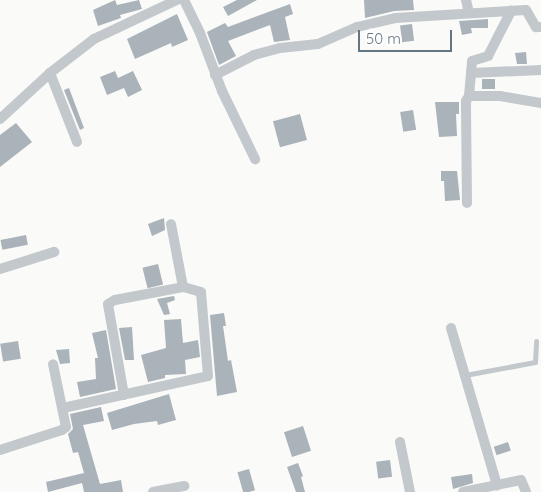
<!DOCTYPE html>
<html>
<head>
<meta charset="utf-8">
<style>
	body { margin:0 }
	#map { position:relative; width:541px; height:492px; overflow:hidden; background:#fafaf8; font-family:Quicksand,sans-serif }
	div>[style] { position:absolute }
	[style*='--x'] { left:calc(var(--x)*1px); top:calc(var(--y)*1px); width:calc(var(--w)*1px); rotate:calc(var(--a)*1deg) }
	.building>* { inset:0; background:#aab3b9; transform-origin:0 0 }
	.lane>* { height:5px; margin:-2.5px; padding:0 2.5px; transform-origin:2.5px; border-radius:2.5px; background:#c3c8cc }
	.street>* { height:10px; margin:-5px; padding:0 5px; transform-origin:5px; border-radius:5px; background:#c3c8cc }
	span { translate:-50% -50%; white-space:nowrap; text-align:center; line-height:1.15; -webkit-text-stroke:5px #fff; paint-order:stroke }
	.scale { position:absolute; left:358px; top:30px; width:94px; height:22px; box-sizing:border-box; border:2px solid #657683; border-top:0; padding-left:6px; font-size:15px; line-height:18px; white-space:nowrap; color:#657683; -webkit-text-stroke:4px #fff; paint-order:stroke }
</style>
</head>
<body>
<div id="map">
	<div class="building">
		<i style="clip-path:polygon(115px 0,117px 5px,139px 0,142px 9px,120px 15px,121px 18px,98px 26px,93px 10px)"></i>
		<i style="clip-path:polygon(237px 0,257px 0,228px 16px,223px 7px)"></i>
		<i style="clip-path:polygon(364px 0,413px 0,414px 10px,394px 11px,365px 18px)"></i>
		<i style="clip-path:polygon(290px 4px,293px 14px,285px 17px,290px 40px,274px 42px,270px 25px,228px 41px,236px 56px,219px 65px,207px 32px,225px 23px,228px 27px)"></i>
		<i style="clip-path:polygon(177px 14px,188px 40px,172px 47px,171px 43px,135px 59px,127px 39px)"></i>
		<i style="clip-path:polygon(488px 19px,488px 28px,471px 28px,472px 33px,462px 35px,459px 21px)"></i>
		<i style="left:412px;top:24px;width:17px;height:12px;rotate:83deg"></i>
		<i style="clip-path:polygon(526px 52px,527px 64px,517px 64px,515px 53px)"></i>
		<i style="clip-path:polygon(115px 71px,118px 78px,133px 71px,142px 90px,128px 97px,124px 88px,107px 95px,100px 77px)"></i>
		<i style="left:482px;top:79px;width:13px;height:10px"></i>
		<i style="clip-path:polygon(69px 88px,84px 128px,80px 130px,64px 90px)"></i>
		<i style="clip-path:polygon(435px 102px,459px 102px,459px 114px,456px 114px,457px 136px,439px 137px)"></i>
		<i style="left:413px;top:110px;width:20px;height:13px;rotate:81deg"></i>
		<i style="left:300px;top:114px;width:27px;height:28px;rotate:75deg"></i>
		<i style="clip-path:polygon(16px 123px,32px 142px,0 167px,0 135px)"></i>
		<i style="clip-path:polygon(441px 171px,457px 171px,460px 200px,445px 201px,444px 181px,441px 181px)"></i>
		<i style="clip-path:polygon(164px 218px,165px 230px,152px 236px,148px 224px)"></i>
		<i style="left:26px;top:235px;width:10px;height:26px;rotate:79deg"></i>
		<i style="left:158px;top:264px;width:21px;height:16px;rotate:76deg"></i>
		<i style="clip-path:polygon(174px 296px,175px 300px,167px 303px,170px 314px,164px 315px,157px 299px)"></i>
		<i style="clip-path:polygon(224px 313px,226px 326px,223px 326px,228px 361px,231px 360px,237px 392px,217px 396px,210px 315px)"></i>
		<i style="clip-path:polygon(181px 319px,183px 343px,198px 340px,200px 357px,185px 360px,186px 374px,165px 375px,165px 378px,148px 382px,141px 355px,166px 348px,164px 320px)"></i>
		<i style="clip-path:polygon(132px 327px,134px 360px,125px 360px,119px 328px)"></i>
		<i style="clip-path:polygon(106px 330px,116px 389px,80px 397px,77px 382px,96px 379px,95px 358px,98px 358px,92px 333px)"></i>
		<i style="left:18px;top:341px;width:18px;height:18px;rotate:81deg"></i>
		<i style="clip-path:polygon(69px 349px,70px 363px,60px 364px,56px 350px)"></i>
		<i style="clip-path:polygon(169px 394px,176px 420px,158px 425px,157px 421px,134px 424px,112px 430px,107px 413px)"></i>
		<i style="clip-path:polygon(101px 407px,104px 421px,83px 425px,100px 484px,121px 480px,123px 492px,84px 492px,82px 483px,48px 492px,46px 482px,84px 473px,78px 452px,73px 453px,68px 434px,73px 429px,70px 414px)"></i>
		<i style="left:303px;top:426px;width:26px;height:20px;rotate:72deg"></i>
		<i style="left:508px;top:442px;width:9px;height:15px;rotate:72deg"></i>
		<i style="left:390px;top:460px;width:17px;height:14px;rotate:83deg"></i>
		<i style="clip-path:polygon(298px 463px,303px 476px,301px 477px,305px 492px,296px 492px,287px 467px)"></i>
		<i style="left:249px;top:469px;width:22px;height:12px;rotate:74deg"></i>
		<i style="clip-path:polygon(472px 474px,473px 483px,453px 489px,451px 477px)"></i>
	</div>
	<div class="lane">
		<i style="--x:465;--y:375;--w:71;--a:-10.5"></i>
		<i style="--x:535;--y:362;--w:21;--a:-87"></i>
	</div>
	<div class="street">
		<i style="--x:184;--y:0;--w:37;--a:64"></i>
		<i style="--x:200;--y:33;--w:62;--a:69.2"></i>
		<i style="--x:222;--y:91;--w:76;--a:64.1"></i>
		<i style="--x:466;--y:0;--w:13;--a:77"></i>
		<i style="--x:50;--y:73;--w:74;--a:68.6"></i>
		<i style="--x:471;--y:73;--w:70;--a:-2.5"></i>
		<i style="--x:215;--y:75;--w:44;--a:-27.1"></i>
		<i style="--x:254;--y:55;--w:27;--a:-15"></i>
		<i style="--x:280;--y:48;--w:38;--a:-6"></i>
		<i style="--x:318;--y:44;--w:43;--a:-23.6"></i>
		<i style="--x:357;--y:27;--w:39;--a:-13"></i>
		<i style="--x:395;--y:18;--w:131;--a:-3.5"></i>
		<i style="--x:526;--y:10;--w:20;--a:60"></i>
		<i style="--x:536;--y:27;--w:5;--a:0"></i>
		<i style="--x:469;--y:96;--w:35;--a:-85"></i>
		<i style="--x:472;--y:61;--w:17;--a:-17"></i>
		<i style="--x:488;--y:56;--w:51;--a:-62.9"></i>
		<i style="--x:0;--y:119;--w:68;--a:-42.6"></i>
		<i style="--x:50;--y:73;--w:56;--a:-37.7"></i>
		<i style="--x:94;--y:39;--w:92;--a:-25.2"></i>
		<i style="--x:467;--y:203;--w:102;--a:-90.6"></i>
		<i style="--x:466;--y:101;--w:6;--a:-59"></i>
		<i style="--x:469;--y:96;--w:31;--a:0"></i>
		<i style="--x:500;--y:96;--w:42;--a:9.7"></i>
		<i style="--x:0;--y:269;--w:57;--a:-17.5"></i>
		<i style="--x:451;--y:328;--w:164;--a:73.7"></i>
		<i style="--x:124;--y:395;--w:92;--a:-100"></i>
		<i style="--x:108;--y:304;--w:8;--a:-30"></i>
		<i style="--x:115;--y:300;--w:69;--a:-10.8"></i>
		<i style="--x:63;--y:408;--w:148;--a:-12.4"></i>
		<i style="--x:208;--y:376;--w:84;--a:-94.8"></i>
		<i style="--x:201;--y:292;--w:19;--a:-164"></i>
		<i style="--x:183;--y:287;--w:64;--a:-100.8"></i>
		<i style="--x:400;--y:442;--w:51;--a:78.7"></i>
		<i style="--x:0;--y:450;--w:65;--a:-17.9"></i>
		<i style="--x:62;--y:430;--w:5;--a:-37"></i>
		<i style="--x:66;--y:427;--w:64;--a:-101.7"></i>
		<i style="--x:153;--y:492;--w:32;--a:-11"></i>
		<i style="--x:463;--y:492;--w:59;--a:-11.7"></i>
		<i style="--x:521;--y:480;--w:13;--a:67"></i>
	</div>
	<div class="scale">50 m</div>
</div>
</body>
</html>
